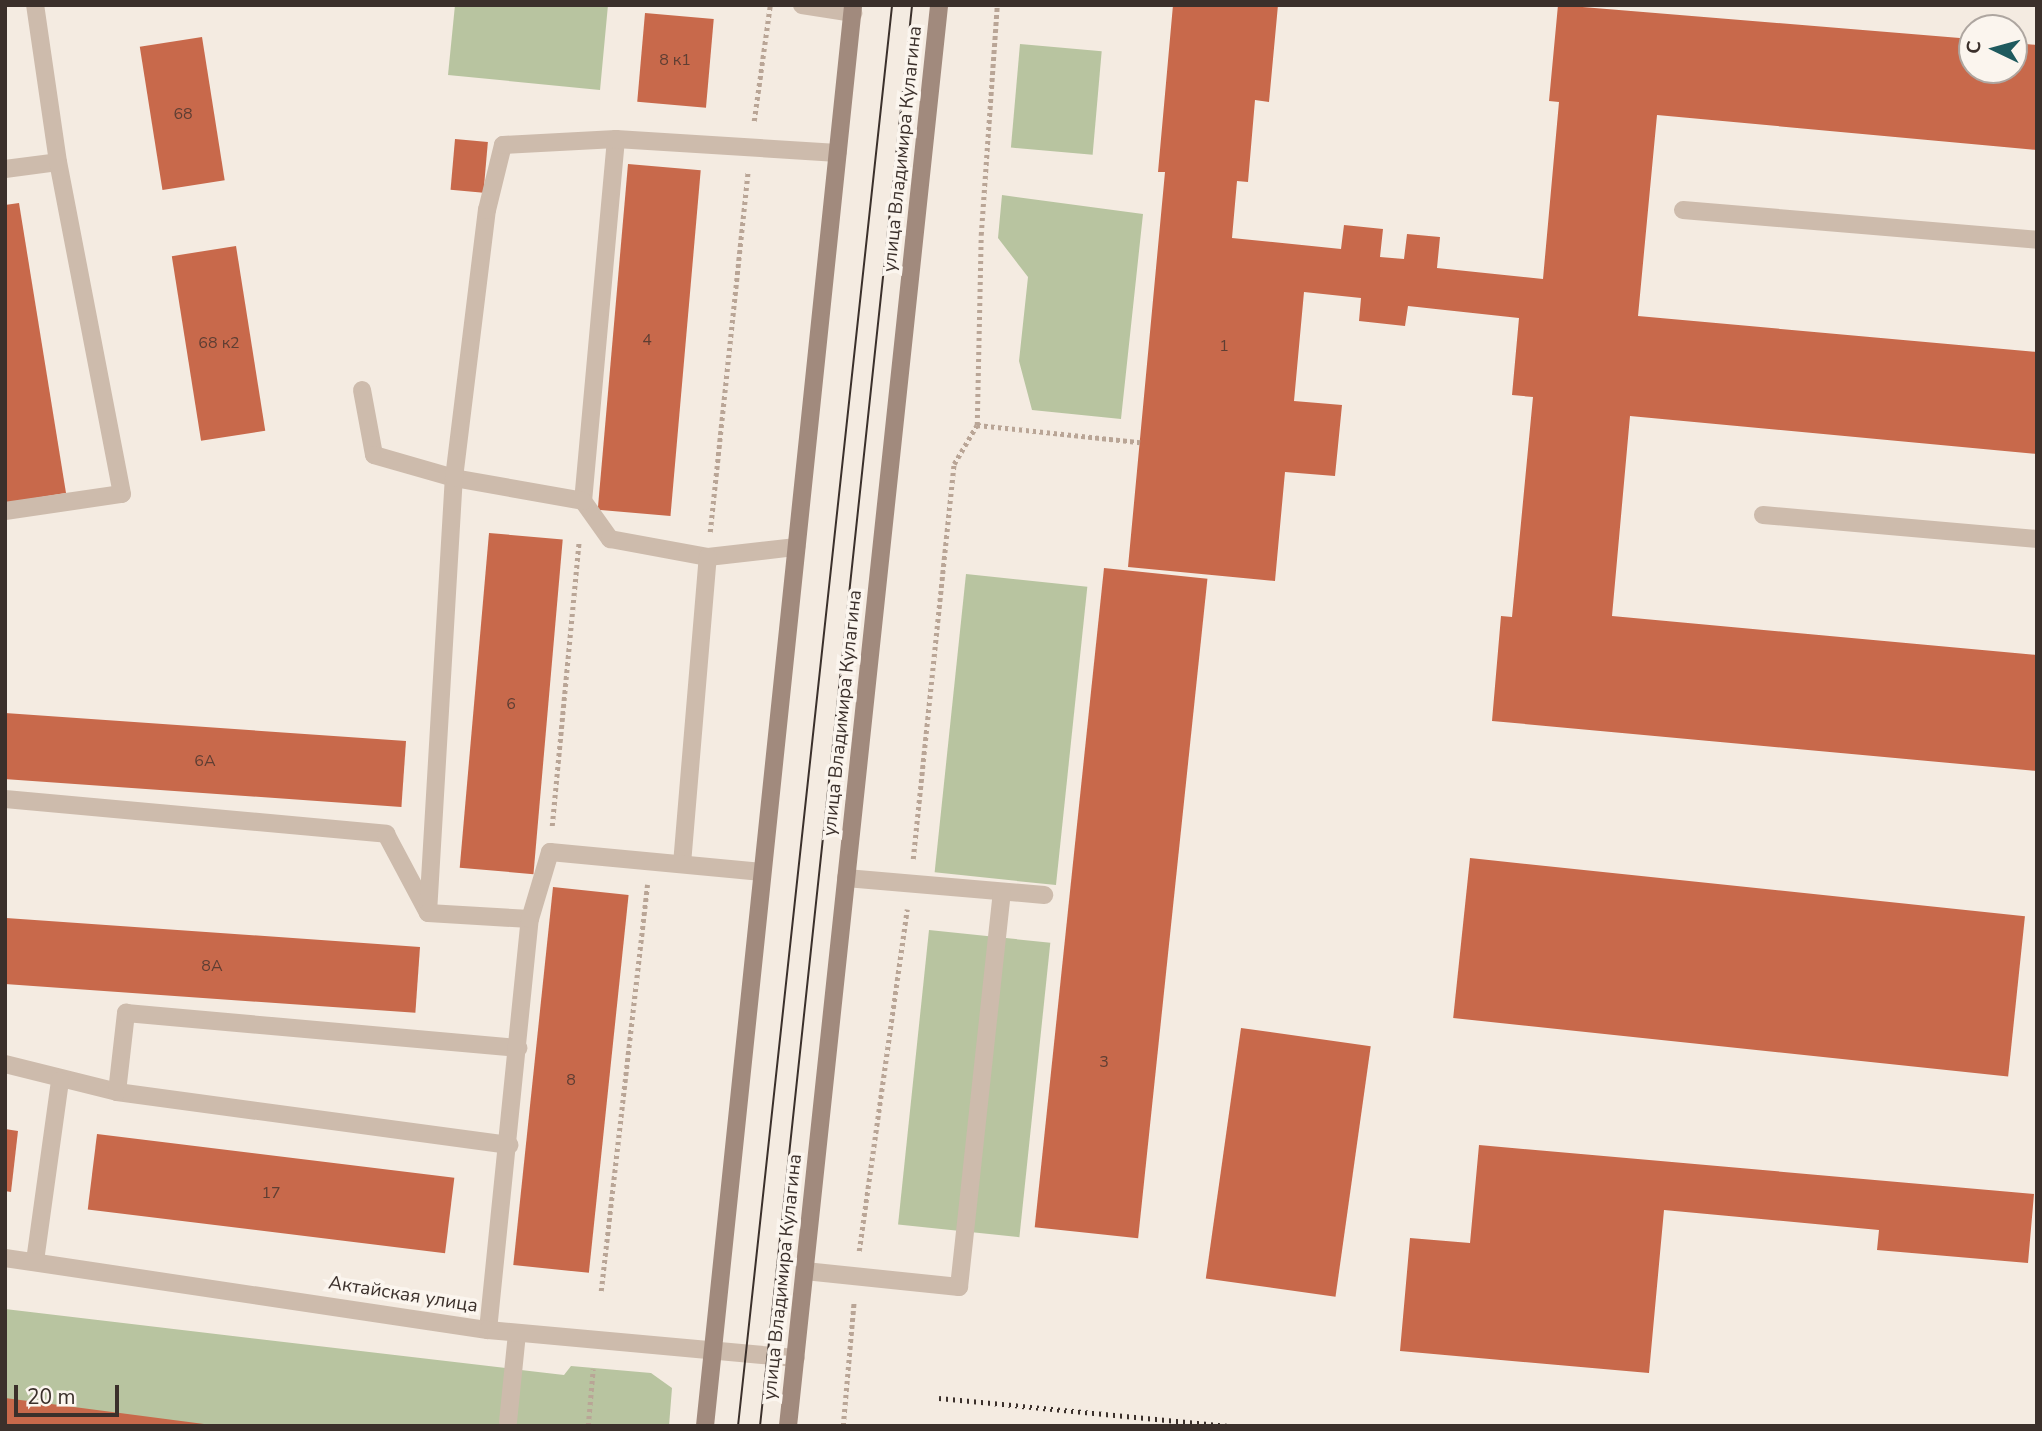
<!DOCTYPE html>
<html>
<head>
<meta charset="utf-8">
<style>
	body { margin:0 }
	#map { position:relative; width:2042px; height:1431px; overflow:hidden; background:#f4ebe1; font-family:"Nunito Sans",sans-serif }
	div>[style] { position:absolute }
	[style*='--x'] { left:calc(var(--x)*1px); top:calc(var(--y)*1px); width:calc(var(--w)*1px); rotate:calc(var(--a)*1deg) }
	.green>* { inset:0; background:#b8c4a0; transform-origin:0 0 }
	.building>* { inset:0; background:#c8694b; transform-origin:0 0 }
	.path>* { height:4.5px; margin-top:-2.25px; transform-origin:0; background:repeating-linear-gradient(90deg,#b9a596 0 3.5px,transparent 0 7px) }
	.service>* { height:18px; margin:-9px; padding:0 9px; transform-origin:9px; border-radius:9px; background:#cdbbac }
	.tertiary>* { height:18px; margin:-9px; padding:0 9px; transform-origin:9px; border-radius:9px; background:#cdbbac }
	.secondary>* { height:18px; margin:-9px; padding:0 9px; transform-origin:9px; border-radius:9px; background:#a18a7d }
	.tram>* { height:2px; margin:-1px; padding:0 1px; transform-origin:1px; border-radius:1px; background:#3b302b }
	.rail>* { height:5px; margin-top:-2.5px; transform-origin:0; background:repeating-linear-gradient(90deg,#3b302b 0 2px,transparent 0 7px) }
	span { translate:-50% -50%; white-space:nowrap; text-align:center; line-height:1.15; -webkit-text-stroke:7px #fbf5ee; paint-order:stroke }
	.number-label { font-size:16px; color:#5e3e33 }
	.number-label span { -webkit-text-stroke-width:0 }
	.street-label { font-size:19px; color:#3b302b }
	.frame { position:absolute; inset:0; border:7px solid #3b302b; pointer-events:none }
	.north { position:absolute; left:1958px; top:14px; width:70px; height:70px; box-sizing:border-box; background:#fbf5ee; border:2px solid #aea6a0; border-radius:50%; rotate:275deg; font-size:19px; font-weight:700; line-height:28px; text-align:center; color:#3b302b }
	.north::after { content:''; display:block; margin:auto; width:24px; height:32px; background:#1f5a5e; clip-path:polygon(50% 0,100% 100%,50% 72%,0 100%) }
	.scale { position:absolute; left:14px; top:1385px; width:105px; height:32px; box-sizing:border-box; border:4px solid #3b302b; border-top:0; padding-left:9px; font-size:21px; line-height:24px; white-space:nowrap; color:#3b302b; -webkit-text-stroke:5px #fbf5ee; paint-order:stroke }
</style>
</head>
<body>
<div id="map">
	<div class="green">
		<i style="clip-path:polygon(455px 5px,608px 5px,600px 90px,448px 75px)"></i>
		<i style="left:1020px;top:44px;width:82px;height:104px;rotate:5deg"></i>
		<i style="clip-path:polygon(1002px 195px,1143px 214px,1121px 419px,1032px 410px,1019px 361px,1028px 277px,998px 238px)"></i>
		<i style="left:966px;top:574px;width:122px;height:300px;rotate:6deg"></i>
		<i style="left:929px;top:930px;width:122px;height:296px;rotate:6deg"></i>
		<i style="clip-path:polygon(5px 1309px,564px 1375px,571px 1366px,651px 1373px,672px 1388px,669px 1426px,5px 1426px)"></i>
	</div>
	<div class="building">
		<i style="clip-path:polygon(1173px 5px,1278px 5px,1269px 102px,1255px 100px,1248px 182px,1237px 181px,1232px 238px,1341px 249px,1344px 225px,1383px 229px,1380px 257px,1404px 259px,1407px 234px,1440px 237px,1437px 268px,1543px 279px,1559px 102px,1549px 101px,1558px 5px,1972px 39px,1972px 70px,2014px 70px,2014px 43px,2037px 45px,2037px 150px,1657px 115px,1638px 316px,2037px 352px,2037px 454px,1630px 416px,1612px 616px,2037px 655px,2037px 771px,1492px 721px,1501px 616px,1512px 617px,1533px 397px,1512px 395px,1519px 318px,1408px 306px,1405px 326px,1359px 321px,1361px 298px,1304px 292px,1294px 401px,1342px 405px,1335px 476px,1285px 472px,1275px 581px,1128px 567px,1165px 172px,1158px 172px)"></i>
		<i style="left:645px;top:13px;width:69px;height:89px;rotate:5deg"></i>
		<i style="left:202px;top:37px;width:145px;height:63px;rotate:81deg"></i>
		<i style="left:455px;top:139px;width:33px;height:51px;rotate:5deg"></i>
		<i style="left:628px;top:164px;width:73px;height:347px;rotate:5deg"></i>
		<i style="clip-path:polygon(19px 203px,66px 493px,5px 503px,5px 205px)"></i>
		<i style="left:236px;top:246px;width:187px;height:65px;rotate:81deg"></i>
		<i style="left:489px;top:533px;width:74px;height:336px;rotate:5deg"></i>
		<i style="left:1104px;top:568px;width:104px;height:663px;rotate:6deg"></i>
		<i style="left:5px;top:713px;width:402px;height:66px;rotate:4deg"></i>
		<i style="left:1470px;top:858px;width:558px;height:161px;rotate:6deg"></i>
		<i style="left:553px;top:887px;width:76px;height:380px;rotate:6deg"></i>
		<i style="left:6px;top:918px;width:415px;height:66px;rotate:4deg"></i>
		<i style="left:1241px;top:1028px;width:131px;height:253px;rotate:8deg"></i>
		<i style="clip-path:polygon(5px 1129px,18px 1131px,11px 1192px,5px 1191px)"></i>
		<i style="left:97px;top:1134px;width:360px;height:76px;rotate:7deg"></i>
		<i style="clip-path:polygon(1479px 1145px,2034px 1194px,2028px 1263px,1877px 1250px,1879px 1230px,1664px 1210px,1649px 1373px,1400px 1351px,1410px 1238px,1470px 1243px)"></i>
		<i style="clip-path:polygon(5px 1398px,204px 1424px,204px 1426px,5px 1426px)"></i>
	</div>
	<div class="path">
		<i style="--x:754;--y:121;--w:117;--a:-82.1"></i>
		<i style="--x:977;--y:425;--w:164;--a:6"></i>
		<i style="--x:710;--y:532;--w:362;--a:-84"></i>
		<i style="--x:552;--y:826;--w:285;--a:-84.6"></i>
		<i style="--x:913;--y:859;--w:397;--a:-84.1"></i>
		<i style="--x:954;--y:464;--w:45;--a:-59.5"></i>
		<i style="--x:977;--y:425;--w:190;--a:-88.8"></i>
		<i style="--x:981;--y:235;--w:231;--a:-86"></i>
		<i style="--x:859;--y:1251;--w:345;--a:-82"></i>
		<i style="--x:601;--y:1291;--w:409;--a:-83.5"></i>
		<i style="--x:588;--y:1426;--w:57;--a:-85"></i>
		<i style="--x:843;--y:1426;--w:125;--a:-85"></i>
	</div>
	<div class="service">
		<i style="--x:802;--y:5;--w:52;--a:8.9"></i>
		<i style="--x:616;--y:139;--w:364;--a:95.2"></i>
		<i style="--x:583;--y:501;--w:47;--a:54.6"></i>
		<i style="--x:610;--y:539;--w:100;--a:10.4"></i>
		<i style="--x:708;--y:557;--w:89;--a:-6.5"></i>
		<i style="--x:5;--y:169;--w:53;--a:-7.5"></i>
		<i style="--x:1683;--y:210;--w:355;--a:4.8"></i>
		<i style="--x:362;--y:390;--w:66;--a:79.5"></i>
		<i style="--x:374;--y:455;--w:83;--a:16"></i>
		<i style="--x:454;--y:478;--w:131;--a:10.1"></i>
		<i style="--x:5;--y:511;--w:118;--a:-8.3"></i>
		<i style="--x:122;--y:494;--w:338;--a:-100.9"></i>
		<i style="--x:58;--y:162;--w:159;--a:-98.3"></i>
		<i style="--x:1763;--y:515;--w:275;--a:5"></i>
		<i style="--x:5;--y:799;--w:383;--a:5.2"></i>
		<i style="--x:386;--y:834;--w:89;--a:62"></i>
		<i style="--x:682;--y:864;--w:308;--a:-85.2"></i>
		<i style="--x:846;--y:878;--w:199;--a:4.9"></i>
		<i style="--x:428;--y:913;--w:436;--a:-86.6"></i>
		<i style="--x:454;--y:478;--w:270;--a:-83"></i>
		<i style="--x:487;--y:210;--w:67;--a:-76.2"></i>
		<i style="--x:503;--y:145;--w:113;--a:-3"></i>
		<i style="--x:616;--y:139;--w:222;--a:3.6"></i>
		<i style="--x:428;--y:913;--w:102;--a:3.4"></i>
		<i style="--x:5;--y:1064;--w:115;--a:14"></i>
		<i style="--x:117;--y:1092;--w:396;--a:7.7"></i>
		<i style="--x:117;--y:1092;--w:80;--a:-83.5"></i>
		<i style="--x:126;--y:1013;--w:394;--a:5.1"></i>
		<i style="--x:35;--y:1261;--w:182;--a:-82.1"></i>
		<i style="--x:805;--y:1271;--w:155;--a:5.9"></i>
		<i style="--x:959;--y:1287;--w:397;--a:-83.8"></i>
		<i style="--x:488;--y:1330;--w:413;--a:-84.2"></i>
		<i style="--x:530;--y:919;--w:70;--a:-73.4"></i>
		<i style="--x:550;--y:852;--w:213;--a:5.4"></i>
		<i style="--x:508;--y:1422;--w:89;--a:-84.2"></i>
	</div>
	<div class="tertiary">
		<i style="--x:5;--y:1258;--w:488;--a:8.5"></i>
		<i style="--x:488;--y:1330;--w:309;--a:5.2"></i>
	</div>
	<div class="secondary">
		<i style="--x:705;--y:1426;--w:1429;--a:-84.05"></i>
		<i style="--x:788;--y:1426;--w:1429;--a:-83.93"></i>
	</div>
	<div class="tram">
		<i style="--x:738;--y:1426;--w:1429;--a:-83.81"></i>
		<i style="--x:760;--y:1426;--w:1429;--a:-83.89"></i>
	</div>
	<div class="rail">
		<i style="--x:939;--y:1398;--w:291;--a:5.5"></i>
	</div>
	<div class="number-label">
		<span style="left:675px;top:60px">8 к1</span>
		<span style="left:183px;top:114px">68</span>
		<span style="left:647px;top:340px">4</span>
		<span style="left:219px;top:343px">68 к2</span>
		<span style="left:1224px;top:346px">1</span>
		<span style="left:511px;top:704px">6</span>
		<span style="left:205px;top:761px">6А</span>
		<span style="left:212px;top:966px">8А</span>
		<span style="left:1104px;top:1062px">3</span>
		<span style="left:571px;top:1080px">8</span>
		<span style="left:271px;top:1193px">17</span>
	</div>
	<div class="street-label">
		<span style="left:903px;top:149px;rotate:-84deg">улица Владимира Кулагина</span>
		<span style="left:843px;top:713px;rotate:-84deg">улица Владимира Кулагина</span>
		<span style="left:783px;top:1277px;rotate:-84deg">улица Владимира Кулагина</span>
		<span style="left:403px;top:1295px;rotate:9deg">Актайская улица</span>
	</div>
	<div class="frame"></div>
	<div class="north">С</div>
	<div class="scale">20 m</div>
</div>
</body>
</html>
